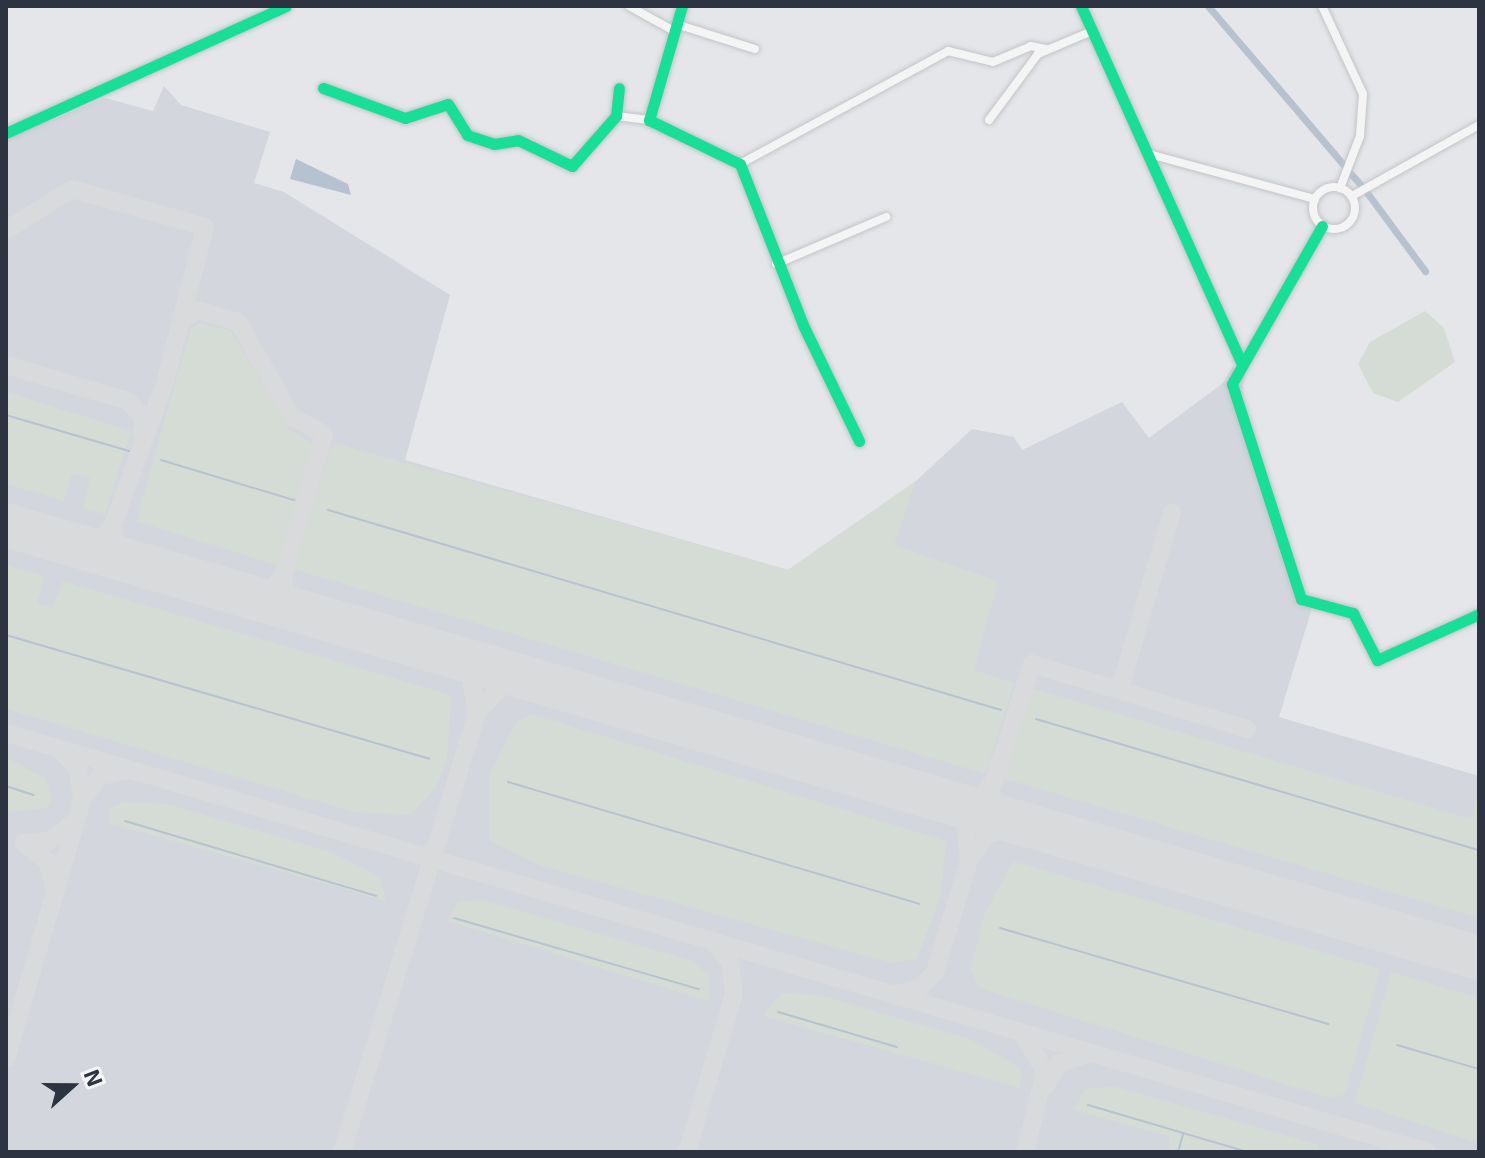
<!DOCTYPE html>
<html>
<head>
<meta charset="utf-8">
<style>
	body { margin:0 }
	#map { position:relative; width:1485px; height:1158px; overflow:hidden; background:#e4e6e9; font-family:"Exo 2",sans-serif }
	div>[style] { position:absolute }
	[style*='--x'] { left:calc(var(--x)*1px); top:calc(var(--y)*1px); width:calc(var(--w)*1px); rotate:calc(var(--a)*1deg) }
	.built>* { inset:0; background:#d3d6dc }
	.green>* { inset:0; background:#d5dcd5 }
	.water>* { inset:0; background:#b6c2d0 }
	.stream>* { height:2px; margin:-1px; padding:0 1px; transform-origin:1px; border-radius:1px; background:#b6c2d0 }
	.canal>* { height:7px; margin:-3.5px; padding:0 3.5px; transform-origin:3.5px; border-radius:3.5px; background:#b6c2d0 }
	.taxiway>* { height:18px; margin:-9px; padding:0 9px; transform-origin:9px; border-radius:9px; background:#d8dadc }
	.runway>* { height:44px; margin:-22px; padding:0 22px; transform-origin:22px; border-radius:22px; background:#d8dadc }
	.roads { filter:drop-shadow(0 0 2px #c3c4c7) drop-shadow(0 0 2px #c3c4c7) }
	.street>* { height:8px; margin:-4px; padding:0 4px; transform-origin:4px; border-radius:4px; background:#f4f4f5 }
	.street>.ring { margin:-4px; padding:0; box-sizing:content-box; background:none; border:8px solid #f4f4f5; border-radius:50% }
	.fast>* { height:11px; margin:-5.5px; padding:0 5.5px; transform-origin:5.5px; border-radius:5.5px; background:#16e098 }
	span { translate:-50% -50%; white-space:nowrap; text-align:center; line-height:1.15; -webkit-text-stroke:7px #f3f5f7; paint-order:stroke }
	.frame { position:absolute; inset:0; border:8px solid #2d3341; pointer-events:none }
	.north { position:absolute; left:32px; top:1046px; width:80px; height:80px; -webkit-text-stroke:6px #f3f5f7; paint-order:stroke; rotate:69deg; font-size:22px; font-weight:700; line-height:32px; text-align:center; color:#2d3341 }
	.north::after { content:''; display:block; margin:auto; width:28px; height:36px; background:#2d3341; clip-path:polygon(50% 0,100% 100%,50% 72%,0 100%) }
</style>
</head>
<body>
<div id="map">
	<div class="built">
		<i style="clip-path:polygon(164px 86px,181px 105px,270px 132px,254px 183px,284px 192px,450px 295px,405px 460px,788px 570px,916px 481px,972px 429px,1014px 437px,1022px 450px,1122px 402px,1149px 438px,1223px 383px,1233px 367px,1245px 374px,1242px 394px,1303px 593px,1315px 598px,1279px 717px,1479px 776px,1479px 1152px,6px 1152px,6px 139px,105px 98px,153px 111px)"></i>
	</div>
	<div class="green">
		<i style="clip-path:polygon(1425px 311px,1444px 328px,1455px 362px,1398px 402px,1373px 393px,1358px 364px,1370px 342px)"></i>
		<i style="clip-path:polygon(201px 323px,231px 331px,289px 429px,314px 445px,277px 565px,136px 521px,191px 328px)"></i>
		<i style="clip-path:polygon(6px 392px,131px 431px,105px 514px,83px 508px,90px 478px,72px 473px,64px 501px,6px 484px)"></i>
		<i style="clip-path:polygon(338px 444px,788px 570px,916px 481px,894px 545px,998px 581px,974px 670px,1014px 683px,986px 774px,293px 569px,330px 449px)"></i>
		<i style="clip-path:polygon(6px 565px,44px 576px,37px 603px,53px 608px,63px 581px,451px 695px,447px 758px,436px 787px,411px 815px,355px 812px,6px 709px)"></i>
		<i style="clip-path:polygon(1028px 687px,1470px 819px,1479px 791px,1479px 918px,1002px 778px)"></i>
		<i style="clip-path:polygon(531px 714px,946px 841px,941px 895px,917px 959px,892px 963px,539px 865px,489px 840px,489px 776px,516px 722px)"></i>
		<i style="clip-path:polygon(6px 757px,46px 779px,52px 800px,46px 808px,6px 812px)"></i>
		<i style="clip-path:polygon(123px 802px,167px 804px,330px 852px,380px 877px,386px 901px,109px 823px,109px 809px)"></i>
		<i style="clip-path:polygon(1013px 861px,1380px 969px,1345px 1094px,1330px 1098px,979px 988px,971px 970px,984px 915px)"></i>
		<i style="clip-path:polygon(483px 900px,689px 960px,710px 975px,709px 1001px,448px 921px,458px 902px)"></i>
		<i style="clip-path:polygon(1391px 972px,1479px 998px,1479px 1143px,1355px 1103px)"></i>
		<i style="clip-path:polygon(781px 993px,819px 995px,967px 1038px,1021px 1068px,1020px 1088px,763px 1016px)"></i>
		<i style="clip-path:polygon(1112px 1086px,1316px 1144px,1322px 1152px,1169px 1152px,1169px 1136px,1074px 1110px,1086px 1089px)"></i>
	</div>
	<div class="water">
		<i style="clip-path:polygon(296px 159px,348px 184px,351px 195px,290px 179px)"></i>
	</div>
	<div class="stream">
		<i style="--x:6;--y:415;--w:128;--a:16.3"></i>
		<i style="--x:161;--y:460;--w:145;--a:16.8"></i>
		<i style="--x:328;--y:510;--w:702;--a:16.55"></i>
		<i style="--x:6;--y:635;--w:441;--a:16.3"></i>
		<i style="--x:1036;--y:719;--w:462;--a:16.5"></i>
		<i style="--x:508;--y:782;--w:429;--a:16.5"></i>
		<i style="--x:6;--y:786;--w:29;--a:18"></i>
		<i style="--x:125;--y:821;--w:262;--a:16.6"></i>
		<i style="--x:454;--y:918;--w:255;--a:16.2"></i>
		<i style="--x:1000;--y:928;--w:342;--a:16.3"></i>
		<i style="--x:778;--y:1012;--w:124;--a:16.4"></i>
		<i style="--x:1397;--y:1045;--w:85;--a:16.3"></i>
		<i style="--x:1088;--y:1105;--w:167;--a:16.4"></i>
		<i style="--x:1178;--y:1152;--w:19;--a:-74"></i>
	</div>
	<div class="canal">
		<i style="--x:1208;--y:6;--w:208;--a:49.5"></i>
		<i style="--x:1351;--y:174;--w:15;--a:48"></i>
		<i style="--x:1368;--y:194;--w:96;--a:53.5"></i>
	</div>
	<div class="taxiway">
		<i style="--x:6;--y:230;--w:78;--a:-31.8"></i>
		<i style="--x:72;--y:189;--w:138;--a:15.9"></i>
		<i style="--x:205;--y:227;--w:161;--a:104.4"></i>
		<i style="--x:165;--y:383;--w:153;--a:110.2"></i>
		<i style="--x:112;--y:527;--w:23;--a:135"></i>
		<i style="--x:96;--y:543;--w:19;--a:171"></i>
		<i style="--x:181;--y:321;--w:19;--a:-35"></i>
		<i style="--x:197;--y:310;--w:43;--a:16.3"></i>
		<i style="--x:238;--y:322;--w:109;--a:60.4"></i>
		<i style="--x:292;--y:417;--w:36;--a:28"></i>
		<i style="--x:324;--y:434;--w:148;--a:106.1"></i>
		<i style="--x:283;--y:576;--w:21;--a:131"></i>
		<i style="--x:269;--y:592;--w:22;--a:172"></i>
		<i style="--x:6;--y:365;--w:127;--a:16.4"></i>
		<i style="--x:128;--y:401;--w:22;--a:47"></i>
		<i style="--x:143;--y:417;--w:15;--a:94"></i>
		<i style="--x:112;--y:527;--w:25;--a:76"></i>
		<i style="--x:118;--y:551;--w:19;--a:35"></i>
		<i style="--x:283;--y:576;--w:22;--a:82"></i>
		<i style="--x:286;--y:598;--w:21;--a:39"></i>
		<i style="--x:1120;--y:688;--w:183;--a:-73.5"></i>
		<i style="--x:478;--y:712;--w:36;--a:-48"></i>
		<i style="--x:502;--y:685;--w:40;--a:-4.3"></i>
		<i style="--x:6;--y:733;--w:1482;--a:16.42"></i>
		<i style="--x:82;--y:800;--w:31;--a:-52"></i>
		<i style="--x:101;--y:776;--w:26;--a:-13"></i>
		<i style="--x:959;--y:805;--w:21;--a:-14"></i>
		<i style="--x:979;--y:800;--w:21;--a:-53"></i>
		<i style="--x:1011;--y:821;--w:19;--a:-141"></i>
		<i style="--x:996;--y:809;--w:20;--a:-105"></i>
		<i style="--x:991;--y:790;--w:133;--a:-72"></i>
		<i style="--x:1032;--y:664;--w:225;--a:16.8"></i>
		<i style="--x:970;--y:858;--w:30;--a:-53"></i>
		<i style="--x:988;--y:834;--w:41;--a:-12.7"></i>
		<i style="--x:54;--y:888;--w:27;--a:-103"></i>
		<i style="--x:48;--y:862;--w:31;--a:-142"></i>
		<i style="--x:24;--y:843;--w:25;--a:-5"></i>
		<i style="--x:49;--y:841;--w:30;--a:-37"></i>
		<i style="--x:896;--y:994;--w:25;--a:-14"></i>
		<i style="--x:920;--y:988;--w:22;--a:-47"></i>
		<i style="--x:935;--y:972;--w:116;--a:-73"></i>
		<i style="--x:969;--y:861;--w:39;--a:-96"></i>
		<i style="--x:965;--y:822;--w:33;--a:-139"></i>
		<i style="--x:1024;--y:1035;--w:43;--a:60.4"></i>
		<i style="--x:1045;--y:1072;--w:82;--a:104"></i>
		<i style="--x:6;--y:1059;--w:270;--a:-73.6"></i>
		<i style="--x:82;--y:800;--w:31;--a:-97"></i>
		<i style="--x:78;--y:769;--w:25;--a:-133"></i>
		<i style="--x:1045;--y:1086;--w:27;--a:-59"></i>
		<i style="--x:1059;--y:1063;--w:30;--a:-17"></i>
		<i style="--x:342;--y:1152;--w:458;--a:-72.9"></i>
		<i style="--x:477;--y:714;--w:41;--a:-99.9"></i>
		<i style="--x:470;--y:674;--w:33;--a:-141"></i>
		<i style="--x:687;--y:1152;--w:166;--a:-73.5"></i>
		<i style="--x:734;--y:993;--w:31;--a:-97"></i>
		<i style="--x:730;--y:962;--w:25;--a:-130"></i>
	</div>
	<div class="runway">
		<i style="--x:6;--y:525;--w:1535;--a:16.38"></i>
	</div>
	<div class="roads">
		<div class="street">
			<i style="--x:629;--y:6;--w:51;--a:29.1"></i>
			<i style="--x:1322;--y:6;--w:97;--a:65"></i>
			<i style="--x:1363;--y:94;--w:42;--a:94.1"></i>
			<i style="--x:1360;--y:136;--w:56;--a:111"></i>
			<i style="--x:676;--y:24;--w:83;--a:17.6"></i>
			<i style="--x:616;--y:116;--w:33;--a:7"></i>
			<i style="--x:989;--y:120;--w:82;--a:-53.4"></i>
			<i style="--x:1038;--y:54;--w:59;--a:-23.1"></i>
			<i style="--x:1149;--y:154;--w:172;--a:15.2"></i>
			<i style="--x:740;--y:164;--w:237;--a:-28.5"></i>
			<i style="--x:948;--y:51;--w:46;--a:13.7"></i>
			<i style="--x:993;--y:62;--w:41;--a:-22.8"></i>
			<i style="--x:1031;--y:46;--w:15;--a:11"></i>
			<i class="ring" style="left:1313px;top:187px;width:34px;height:34px"></i>
			<i style="--x:1352;--y:196;--w:145;--a:-29.2"></i>
			<i style="--x:776;--y:264;--w:120;--a:-23.1"></i>
		</div>
		<div class="fast">
			<i style="--x:682;--y:6;--w:119;--a:106.1"></i>
			<i style="--x:649;--y:120;--w:101;--a:25.8"></i>
			<i style="--x:740;--y:164;--w:173;--a:68.6"></i>
			<i style="--x:803;--y:325;--w:129;--a:64.2"></i>
			<i style="--x:1081;--y:6;--w:390;--a:65.8"></i>
			<i style="--x:323;--y:88;--w:87;--a:20.1"></i>
			<i style="--x:405;--y:118;--w:45;--a:-18"></i>
			<i style="--x:448;--y:104;--w:36;--a:58"></i>
			<i style="--x:467;--y:135;--w:28;--a:18"></i>
			<i style="--x:494;--y:144;--w:24;--a:-9"></i>
			<i style="--x:518;--y:140;--w:60;--a:25.7"></i>
			<i style="--x:572;--y:166;--w:67;--a:-48.7"></i>
			<i style="--x:616;--y:116;--w:28;--a:-84"></i>
			<i style="--x:6;--y:133;--w:307;--a:-24.4"></i>
			<i style="--x:1322;--y:226;--w:182;--a:119.7"></i>
			<i style="--x:1232;--y:384;--w:226;--a:72.2"></i>
			<i style="--x:1301;--y:599;--w:54;--a:15.1"></i>
			<i style="--x:1353;--y:613;--w:53;--a:62.9"></i>
			<i style="--x:1377;--y:660;--w:112;--a:-24.3"></i>
		</div>
	</div>
	<div class="frame"></div>
	<div class="north">N</div>
</div>
</body>
</html>
